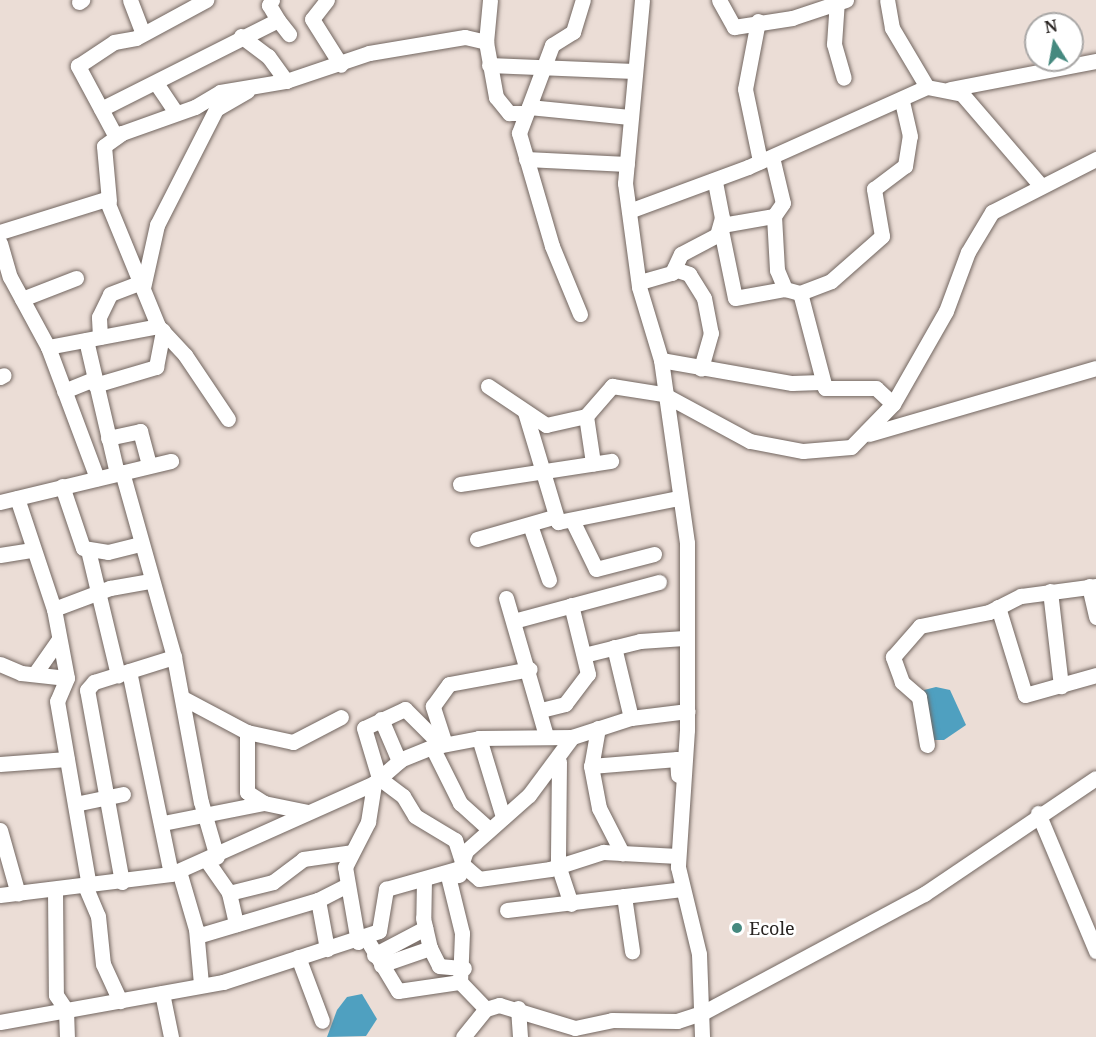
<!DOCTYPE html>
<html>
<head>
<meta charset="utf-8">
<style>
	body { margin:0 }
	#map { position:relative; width:1096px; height:1037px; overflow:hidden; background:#ebddd6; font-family:"Noto Serif",serif }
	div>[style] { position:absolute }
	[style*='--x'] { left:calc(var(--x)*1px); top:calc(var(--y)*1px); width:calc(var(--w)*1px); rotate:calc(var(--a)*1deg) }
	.water>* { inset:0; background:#4fa0c0 }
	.roads { filter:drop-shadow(0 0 2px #726660) drop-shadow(0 0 2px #726660) }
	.minor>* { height:15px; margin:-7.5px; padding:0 7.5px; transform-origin:7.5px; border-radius:7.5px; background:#fff }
	.dots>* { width:16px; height:16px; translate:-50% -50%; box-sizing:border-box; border:3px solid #fff; border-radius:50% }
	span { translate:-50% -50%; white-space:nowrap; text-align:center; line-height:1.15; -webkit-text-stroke:5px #fff; paint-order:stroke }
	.poi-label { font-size:18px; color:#282321 }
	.left { translate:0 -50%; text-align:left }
	.north { position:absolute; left:1024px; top:12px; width:60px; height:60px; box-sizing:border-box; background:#fff; border:2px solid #a9a7a6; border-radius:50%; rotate:349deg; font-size:16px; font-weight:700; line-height:24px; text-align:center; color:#282321 }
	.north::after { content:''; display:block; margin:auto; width:21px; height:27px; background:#45897f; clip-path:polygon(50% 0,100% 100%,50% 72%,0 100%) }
</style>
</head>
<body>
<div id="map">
	<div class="water">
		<i style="clip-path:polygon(936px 687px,950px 690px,966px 725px,944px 740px,933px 740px,925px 704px,924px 690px)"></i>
		<i style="clip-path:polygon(362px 994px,377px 1019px,366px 1036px,327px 1037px,337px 1010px,347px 997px)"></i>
	</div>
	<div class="roads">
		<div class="minor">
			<i style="--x:130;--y:0;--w:34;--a:69"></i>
			<i style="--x:272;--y:0;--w:6;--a:121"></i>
			<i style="--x:269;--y:5;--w:17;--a:59"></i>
			<i style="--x:327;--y:0;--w:24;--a:128"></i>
			<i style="--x:312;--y:19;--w:54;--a:57.8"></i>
			<i style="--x:490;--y:0;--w:42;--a:95.4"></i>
			<i style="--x:486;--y:42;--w:56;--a:79.7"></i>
			<i style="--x:496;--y:97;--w:21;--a:51"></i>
			<i style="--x:509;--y:113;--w:15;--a:0"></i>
			<i style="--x:642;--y:0;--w:184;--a:95.3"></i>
			<i style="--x:625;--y:183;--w:105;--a:82.3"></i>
			<i style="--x:639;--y:287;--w:76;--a:73.2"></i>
			<i style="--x:661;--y:360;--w:185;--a:81.9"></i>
			<i style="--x:687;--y:543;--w:187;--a:90"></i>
			<i style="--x:687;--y:730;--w:137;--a:93.8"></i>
			<i style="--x:678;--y:867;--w:89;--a:76.4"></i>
			<i style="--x:699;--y:954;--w:83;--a:87.9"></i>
			<i style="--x:719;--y:0;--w:31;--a:61"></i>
			<i style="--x:734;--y:27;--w:59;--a:-8.8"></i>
			<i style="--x:792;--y:18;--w:57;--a:-18.4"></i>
			<i style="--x:837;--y:0;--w:44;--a:93.9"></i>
			<i style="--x:834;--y:44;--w:35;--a:74"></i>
			<i style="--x:79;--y:2;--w:4;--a:-34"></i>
			<i style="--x:758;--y:21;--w:69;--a:100.8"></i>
			<i style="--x:745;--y:89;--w:74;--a:78.2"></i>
			<i style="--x:241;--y:36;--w:34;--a:37"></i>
			<i style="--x:268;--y:56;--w:31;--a:54"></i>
			<i style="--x:489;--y:65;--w:145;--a:2.4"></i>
			<i style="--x:156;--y:83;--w:36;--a:56"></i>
			<i style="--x:927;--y:87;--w:36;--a:11"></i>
			<i style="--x:962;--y:94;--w:121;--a:49.3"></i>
			<i style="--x:950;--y:89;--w:149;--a:-10.9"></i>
			<i style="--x:529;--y:107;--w:101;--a:5.7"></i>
			<i style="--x:101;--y:109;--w:198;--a:-26.7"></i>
			<i style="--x:278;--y:20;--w:18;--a:52"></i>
			<i style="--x:116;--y:137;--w:81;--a:-118.2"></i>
			<i style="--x:78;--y:66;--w:43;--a:-33.7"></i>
			<i style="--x:114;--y:42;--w:22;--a:-10"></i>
			<i style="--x:136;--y:38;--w:80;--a:-28.5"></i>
			<i style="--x:772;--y:157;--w:47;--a:76.6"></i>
			<i style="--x:783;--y:203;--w:16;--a:125"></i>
			<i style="--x:774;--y:216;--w:54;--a:86.8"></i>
			<i style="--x:777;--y:270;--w:21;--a:67"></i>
			<i style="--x:785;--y:289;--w:16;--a:15"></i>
			<i style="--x:526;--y:159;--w:101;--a:2.8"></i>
			<i style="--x:109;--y:201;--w:55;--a:-95.2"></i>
			<i style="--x:104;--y:146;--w:22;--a:-36"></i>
			<i style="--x:122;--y:133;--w:77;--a:-19.6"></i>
			<i style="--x:195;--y:107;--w:29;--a:-31"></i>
			<i style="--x:220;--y:92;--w:67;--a:-9.5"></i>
			<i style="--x:286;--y:81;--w:88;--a:-18.6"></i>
			<i style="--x:369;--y:53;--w:97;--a:-9.5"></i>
			<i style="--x:465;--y:37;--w:22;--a:13"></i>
			<i style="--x:629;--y:211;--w:127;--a:-20.3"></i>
			<i style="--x:748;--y:167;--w:196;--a:-24.1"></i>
			<i style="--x:927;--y:87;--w:69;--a:-120.7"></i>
			<i style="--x:892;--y:28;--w:28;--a:-100"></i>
			<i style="--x:722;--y:225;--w:53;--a:-9.8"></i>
			<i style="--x:721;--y:230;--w:69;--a:78.4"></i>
			<i style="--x:735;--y:298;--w:51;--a:-10.2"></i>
			<i style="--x:0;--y:232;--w:111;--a:-17.3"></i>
			<i style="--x:106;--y:199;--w:137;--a:67.7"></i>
			<i style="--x:0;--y:243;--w:35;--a:74"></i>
			<i style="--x:10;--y:277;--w:80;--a:61.5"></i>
			<i style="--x:48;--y:347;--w:140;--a:69.5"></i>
			<i style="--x:674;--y:269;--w:16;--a:18"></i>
			<i style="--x:689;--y:274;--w:28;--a:58"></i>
			<i style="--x:704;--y:298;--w:36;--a:79"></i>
			<i style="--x:711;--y:333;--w:37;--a:106"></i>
			<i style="--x:640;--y:282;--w:33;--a:-16"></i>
			<i style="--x:672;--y:273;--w:21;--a:-65"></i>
			<i style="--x:681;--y:254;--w:41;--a:-27.8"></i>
			<i style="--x:717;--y:235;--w:18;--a:-74"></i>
			<i style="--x:722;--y:218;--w:38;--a:-101"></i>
			<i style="--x:143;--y:288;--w:65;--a:-77.5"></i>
			<i style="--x:157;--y:225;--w:130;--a:-63"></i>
			<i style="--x:216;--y:109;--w:36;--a:-30"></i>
			<i style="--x:22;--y:299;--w:58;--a:-21.3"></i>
			<i style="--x:580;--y:314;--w:74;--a:-112.4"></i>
			<i style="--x:552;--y:246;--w:118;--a:-106.3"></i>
			<i style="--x:519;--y:133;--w:94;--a:-69.4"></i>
			<i style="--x:552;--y:45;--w:25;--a:-32"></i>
			<i style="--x:573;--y:32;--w:34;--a:-73"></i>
			<i style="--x:100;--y:337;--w:20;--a:-93"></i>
			<i style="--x:99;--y:317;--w:25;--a:-64"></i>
			<i style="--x:110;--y:294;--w:33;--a:-21"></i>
			<i style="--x:86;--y:340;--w:137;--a:76.9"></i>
			<i style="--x:48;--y:347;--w:112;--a:-10.8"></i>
			<i style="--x:158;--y:326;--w:40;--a:47"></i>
			<i style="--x:185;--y:355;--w:77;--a:56.1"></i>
			<i style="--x:661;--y:360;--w:133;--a:10"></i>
			<i style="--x:792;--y:383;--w:29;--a:-2"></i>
			<i style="--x:0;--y:377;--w:4;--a:-27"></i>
			<i style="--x:95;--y:385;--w:64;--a:-16.4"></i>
			<i style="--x:156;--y:367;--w:37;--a:-79"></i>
			<i style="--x:488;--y:386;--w:70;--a:33.9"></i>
			<i style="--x:546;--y:425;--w:41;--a:-12.7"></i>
			<i style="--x:586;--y:416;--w:40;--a:-49"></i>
			<i style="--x:612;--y:386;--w:52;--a:8.9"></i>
			<i style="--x:663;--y:394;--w:99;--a:28.4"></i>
			<i style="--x:750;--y:441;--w:54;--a:10.7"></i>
			<i style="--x:803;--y:451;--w:48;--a:-4.8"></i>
			<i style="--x:851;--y:447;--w:60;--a:-45.7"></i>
			<i style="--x:893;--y:404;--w:107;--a:-60.3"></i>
			<i style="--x:946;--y:311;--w:63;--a:-69.6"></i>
			<i style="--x:968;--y:252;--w:47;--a:-59"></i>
			<i style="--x:992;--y:212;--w:117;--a:-27"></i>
			<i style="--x:64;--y:391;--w:32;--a:-22"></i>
			<i style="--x:893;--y:404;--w:23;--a:-137"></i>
			<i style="--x:876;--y:388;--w:51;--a:180"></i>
			<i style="--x:825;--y:388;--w:98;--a:-104.7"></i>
			<i style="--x:800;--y:293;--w:33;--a:-21"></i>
			<i style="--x:831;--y:281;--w:68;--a:-41.4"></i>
			<i style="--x:882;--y:236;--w:48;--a:-99.7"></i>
			<i style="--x:874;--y:189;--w:39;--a:-37"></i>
			<i style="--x:905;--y:166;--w:30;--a:-81"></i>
			<i style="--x:910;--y:136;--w:37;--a:-103"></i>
			<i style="--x:525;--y:412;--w:115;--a:73.3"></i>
			<i style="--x:558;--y:522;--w:122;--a:-11.3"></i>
			<i style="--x:586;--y:416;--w:48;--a:81.5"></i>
			<i style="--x:869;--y:434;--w:236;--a:-16.2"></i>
			<i style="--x:108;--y:438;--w:33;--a:-12"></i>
			<i style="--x:140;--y:431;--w:35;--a:75"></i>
			<i style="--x:122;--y:472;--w:192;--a:74.3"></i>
			<i style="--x:174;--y:657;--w:147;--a:79.5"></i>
			<i style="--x:201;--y:802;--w:57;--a:73.8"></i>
			<i style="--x:460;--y:484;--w:153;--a:-8.7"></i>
			<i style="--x:62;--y:486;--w:65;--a:71.3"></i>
			<i style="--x:83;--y:548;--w:25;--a:9"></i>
			<i style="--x:108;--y:552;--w:34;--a:-14"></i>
			<i style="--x:17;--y:498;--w:117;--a:71.6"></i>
			<i style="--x:54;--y:609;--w:70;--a:79.3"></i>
			<i style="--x:67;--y:678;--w:25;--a:113"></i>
			<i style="--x:57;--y:701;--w:188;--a:80.2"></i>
			<i style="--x:0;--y:502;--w:176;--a:-13.5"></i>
			<i style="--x:573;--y:522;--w:52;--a:63.9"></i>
			<i style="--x:596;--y:569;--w:60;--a:-14.5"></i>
			<i style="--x:530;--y:525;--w:58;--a:70.9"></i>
			<i style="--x:477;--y:539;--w:79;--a:-16.1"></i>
			<i style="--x:88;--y:550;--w:129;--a:76.5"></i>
			<i style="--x:0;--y:555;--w:31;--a:-9"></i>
			<i style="--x:1089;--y:586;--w:32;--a:77"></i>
			<i style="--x:1050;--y:591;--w:96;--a:83.4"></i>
			<i style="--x:506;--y:598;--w:144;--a:73.8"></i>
			<i style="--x:998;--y:607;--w:92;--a:72.9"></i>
			<i style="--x:1025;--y:695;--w:74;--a:-15.7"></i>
			<i style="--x:54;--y:609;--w:60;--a:-20.6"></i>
			<i style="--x:110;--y:588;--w:41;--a:-9.9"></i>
			<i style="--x:517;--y:620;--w:147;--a:-15"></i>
			<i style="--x:614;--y:647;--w:73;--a:76.5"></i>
			<i style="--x:584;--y:655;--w:58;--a:-14"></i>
			<i style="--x:640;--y:641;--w:44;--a:-3.9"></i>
			<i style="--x:0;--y:664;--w:23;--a:23"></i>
			<i style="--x:21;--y:673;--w:46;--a:6.2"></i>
			<i style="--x:129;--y:671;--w:207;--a:78.3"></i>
			<i style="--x:36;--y:672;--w:40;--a:-55.1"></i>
			<i style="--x:183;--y:698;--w:72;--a:28"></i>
			<i style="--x:247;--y:732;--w:47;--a:12.3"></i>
			<i style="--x:293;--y:742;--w:54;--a:-27.5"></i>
			<i style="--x:541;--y:710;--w:25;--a:-14"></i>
			<i style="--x:565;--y:704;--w:38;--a:-53"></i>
			<i style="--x:588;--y:674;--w:71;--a:-103.8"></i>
			<i style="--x:381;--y:719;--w:46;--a:66.8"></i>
			<i style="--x:598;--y:728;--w:39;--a:100"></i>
			<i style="--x:591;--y:766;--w:43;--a:79.2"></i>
			<i style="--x:599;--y:808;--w:51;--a:62.9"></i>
			<i style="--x:247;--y:732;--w:60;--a:90"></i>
			<i style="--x:247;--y:792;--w:20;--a:33"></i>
			<i style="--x:479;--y:738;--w:83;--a:73.1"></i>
			<i style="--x:445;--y:744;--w:40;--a:-108"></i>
			<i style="--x:433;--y:706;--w:27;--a:-54"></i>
			<i style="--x:449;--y:684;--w:82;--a:-10.5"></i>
			<i style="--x:441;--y:745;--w:51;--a:-135"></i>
			<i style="--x:405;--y:709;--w:45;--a:155.1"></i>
			<i style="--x:364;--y:728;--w:52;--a:73.3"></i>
			<i style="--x:379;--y:778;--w:30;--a:37"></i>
			<i style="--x:403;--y:796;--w:23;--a:59"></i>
			<i style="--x:415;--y:816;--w:47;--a:31"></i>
			<i style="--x:455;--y:840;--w:26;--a:72"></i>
			<i style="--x:463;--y:865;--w:21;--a:41"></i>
			<i style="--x:479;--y:879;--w:72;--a:-8"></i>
			<i style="--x:550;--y:869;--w:56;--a:-17.8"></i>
			<i style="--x:603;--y:852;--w:75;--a:3.1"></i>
			<i style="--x:927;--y:745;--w:49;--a:-99.5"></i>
			<i style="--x:919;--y:697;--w:23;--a:-139"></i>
			<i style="--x:902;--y:682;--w:27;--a:-110"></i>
			<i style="--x:893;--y:657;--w:41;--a:-48.9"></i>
			<i style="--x:920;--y:626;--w:70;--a:-11.5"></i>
			<i style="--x:989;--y:612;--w:36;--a:-27"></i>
			<i style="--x:1021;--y:596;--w:76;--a:-7.6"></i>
			<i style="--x:432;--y:747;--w:63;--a:63.4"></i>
			<i style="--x:460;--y:803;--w:39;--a:42"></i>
			<i style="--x:559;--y:762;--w:103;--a:90.6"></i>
			<i style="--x:558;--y:865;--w:41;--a:71.6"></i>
			<i style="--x:0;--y:764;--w:67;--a:-4.3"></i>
			<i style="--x:591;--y:766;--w:86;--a:-4.7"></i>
			<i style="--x:677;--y:759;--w:16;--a:86"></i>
			<i style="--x:75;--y:804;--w:49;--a:-11.8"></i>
			<i style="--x:1038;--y:813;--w:150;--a:67.2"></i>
			<i style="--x:163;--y:823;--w:103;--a:-11.2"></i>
			<i style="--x:264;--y:803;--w:45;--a:11.6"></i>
			<i style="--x:0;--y:830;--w:66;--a:74.3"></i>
			<i style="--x:207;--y:861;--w:39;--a:55"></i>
			<i style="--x:229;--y:893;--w:32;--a:77"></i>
			<i style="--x:179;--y:871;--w:60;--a:73.7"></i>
			<i style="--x:196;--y:929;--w:55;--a:84.8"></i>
			<i style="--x:459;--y:875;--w:11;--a:175"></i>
			<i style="--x:448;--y:876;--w:59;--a:76.2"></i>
			<i style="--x:462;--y:933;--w:49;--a:92.3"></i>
			<i style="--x:424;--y:879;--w:39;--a:91"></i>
			<i style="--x:423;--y:918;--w:31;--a:77"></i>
			<i style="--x:430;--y:948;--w:20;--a:63"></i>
			<i style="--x:439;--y:966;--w:25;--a:5"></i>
			<i style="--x:122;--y:882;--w:195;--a:-100.3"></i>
			<i style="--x:87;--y:690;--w:11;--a:-49"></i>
			<i style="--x:94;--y:682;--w:84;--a:-17.4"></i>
			<i style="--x:86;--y:888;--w:30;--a:67"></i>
			<i style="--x:98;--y:916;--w:48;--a:84.1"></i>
			<i style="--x:103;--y:964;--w:41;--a:65.3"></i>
			<i style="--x:55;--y:890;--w:105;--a:89.5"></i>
			<i style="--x:56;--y:995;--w:18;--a:56"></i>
			<i style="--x:66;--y:1010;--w:27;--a:88"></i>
			<i style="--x:229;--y:893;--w:45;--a:-14"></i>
			<i style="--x:273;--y:882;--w:38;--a:-37"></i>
			<i style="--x:303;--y:859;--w:49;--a:-8.1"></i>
			<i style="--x:0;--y:895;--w:172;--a:-7"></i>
			<i style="--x:171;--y:874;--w:222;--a:-24.1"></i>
			<i style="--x:374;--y:783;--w:37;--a:-41"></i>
			<i style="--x:402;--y:759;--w:32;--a:-22"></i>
			<i style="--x:432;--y:747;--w:48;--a:-10.8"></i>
			<i style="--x:479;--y:738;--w:93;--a:-0.6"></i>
			<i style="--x:572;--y:737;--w:62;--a:-17.9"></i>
			<i style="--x:631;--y:718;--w:57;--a:-7"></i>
			<i style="--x:624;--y:896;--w:56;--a:81.7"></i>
			<i style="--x:318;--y:900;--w:50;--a:79.6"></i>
			<i style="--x:507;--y:910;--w:176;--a:-6.8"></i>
			<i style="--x:197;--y:936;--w:126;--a:-16.6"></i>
			<i style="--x:318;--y:900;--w:31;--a:-27"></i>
			<i style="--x:366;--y:938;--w:62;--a:58.9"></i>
			<i style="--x:398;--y:991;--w:63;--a:-8.3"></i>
			<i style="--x:460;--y:982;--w:37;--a:46"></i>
			<i style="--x:358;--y:942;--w:76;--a:-99.8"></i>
			<i style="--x:345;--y:867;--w:51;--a:-62.9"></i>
			<i style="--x:368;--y:822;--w:39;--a:-81"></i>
			<i style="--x:374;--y:955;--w:58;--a:-27.9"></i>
			<i style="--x:298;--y:957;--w:68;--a:69.4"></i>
			<i style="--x:381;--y:965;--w:52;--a:-19.1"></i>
			<i style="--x:162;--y:993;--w:45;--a:78.4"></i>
			<i style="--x:518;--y:1008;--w:29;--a:86"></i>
			<i style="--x:0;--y:1022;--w:227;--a:-10.2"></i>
			<i style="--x:223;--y:982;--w:164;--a:-18.1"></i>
			<i style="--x:379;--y:931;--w:43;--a:-80.5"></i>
			<i style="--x:386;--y:889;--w:77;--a:-15.8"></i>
			<i style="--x:460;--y:868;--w:18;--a:-71"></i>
			<i style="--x:466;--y:851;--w:84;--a:-41.6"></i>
			<i style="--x:529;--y:795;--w:72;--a:-53.4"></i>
			<i style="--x:463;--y:1037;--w:36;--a:-51"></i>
			<i style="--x:486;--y:1009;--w:14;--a:-17"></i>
			<i style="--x:499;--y:1005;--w:79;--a:16.8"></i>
			<i style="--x:575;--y:1028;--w:38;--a:-12"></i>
			<i style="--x:612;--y:1020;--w:65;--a:0.9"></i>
			<i style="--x:677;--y:1021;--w:26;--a:-18"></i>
			<i style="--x:702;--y:1013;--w:252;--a:-28.2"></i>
			<i style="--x:924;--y:894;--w:207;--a:-34"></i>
		</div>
	</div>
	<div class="dots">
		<i style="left:737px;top:928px;background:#45897f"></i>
	</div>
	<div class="poi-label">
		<span class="left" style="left:749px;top:928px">Ecole</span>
	</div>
	<div class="north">N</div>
</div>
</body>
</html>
